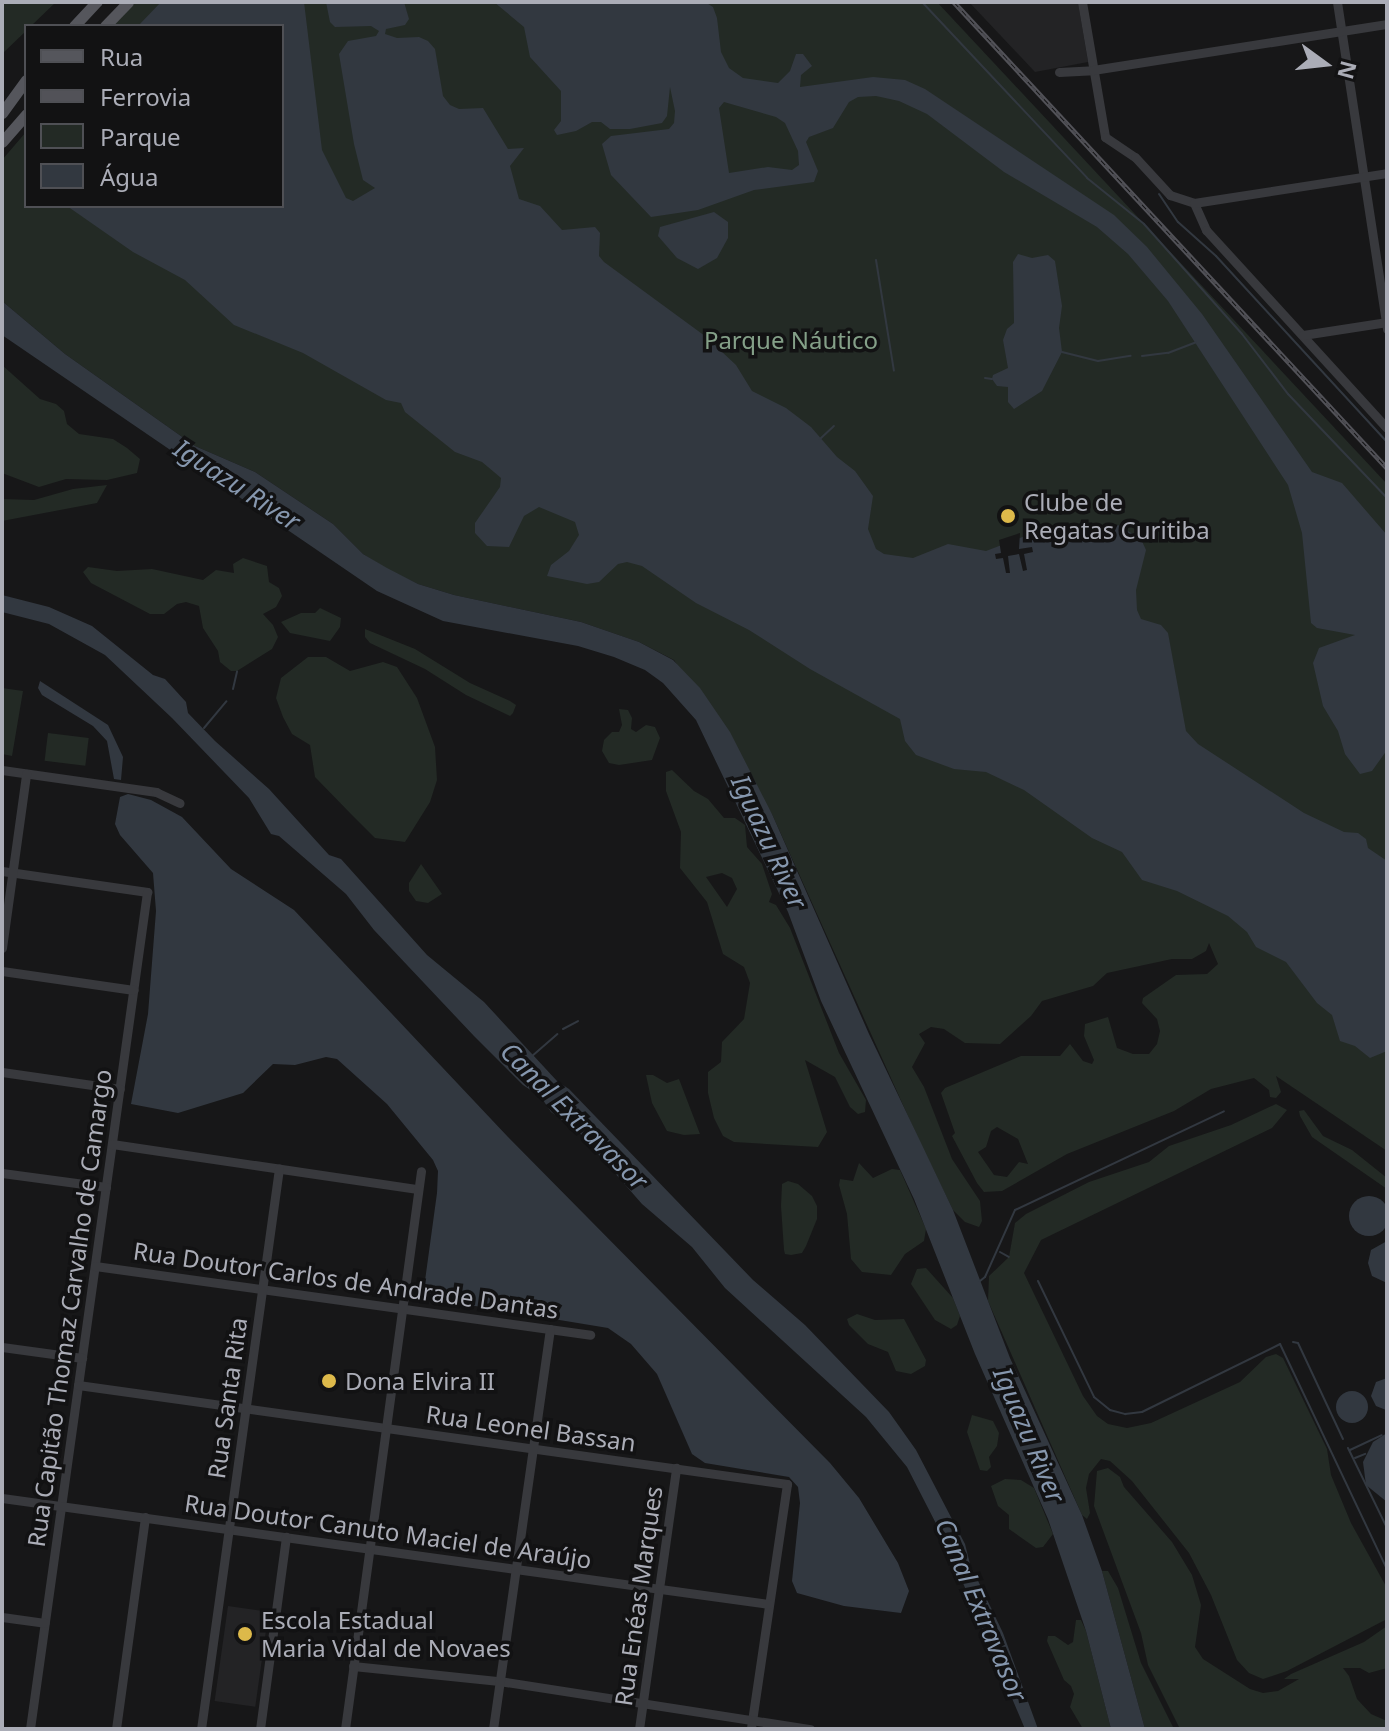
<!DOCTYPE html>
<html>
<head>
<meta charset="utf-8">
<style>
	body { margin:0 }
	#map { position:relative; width:1389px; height:1731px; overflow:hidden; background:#171718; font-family:"Noto Sans",sans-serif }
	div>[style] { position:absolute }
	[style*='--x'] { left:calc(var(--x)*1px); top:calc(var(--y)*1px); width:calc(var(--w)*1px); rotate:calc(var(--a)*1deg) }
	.built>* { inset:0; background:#232325; transform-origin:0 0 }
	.green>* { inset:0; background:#232a25; transform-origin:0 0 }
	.water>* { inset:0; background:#323840 }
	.round { border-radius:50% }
	.pier>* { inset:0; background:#171718 }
	.stream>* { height:2px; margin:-1px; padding:0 1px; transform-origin:1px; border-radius:1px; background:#323840 }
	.minor>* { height:9px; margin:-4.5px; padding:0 4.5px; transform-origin:4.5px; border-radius:4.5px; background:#38393d }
	.major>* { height:11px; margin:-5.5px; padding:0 5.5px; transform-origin:5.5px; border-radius:5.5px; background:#55565c }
	.rail>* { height:5px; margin-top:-2.5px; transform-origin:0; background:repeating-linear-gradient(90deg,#121213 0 6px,#525258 0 12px); box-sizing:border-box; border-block:2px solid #525258 }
	.dots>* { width:22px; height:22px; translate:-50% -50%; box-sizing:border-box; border:4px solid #121213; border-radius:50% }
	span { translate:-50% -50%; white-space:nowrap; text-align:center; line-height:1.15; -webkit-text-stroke:7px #121213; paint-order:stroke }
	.park-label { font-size:24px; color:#84a088 }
	.poi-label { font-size:24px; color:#abadb7 }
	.left { translate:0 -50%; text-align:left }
	.street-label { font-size:24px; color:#abadb7 }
	.water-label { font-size:26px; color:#8697ae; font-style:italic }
	.frame { position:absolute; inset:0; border:4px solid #abadb7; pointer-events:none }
	.legend { position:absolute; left:24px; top:24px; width:260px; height:184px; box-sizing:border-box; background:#121213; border:2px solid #4f5055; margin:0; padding:10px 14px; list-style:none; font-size:24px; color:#abadb7 }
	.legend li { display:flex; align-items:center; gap:16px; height:40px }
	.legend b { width:40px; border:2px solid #4f5055 }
	.north { position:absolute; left:1285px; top:24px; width:80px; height:80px; -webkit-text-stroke:6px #121213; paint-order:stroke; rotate:105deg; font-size:22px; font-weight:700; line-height:32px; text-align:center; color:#abadb7 }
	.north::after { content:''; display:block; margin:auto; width:28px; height:36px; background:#abadb7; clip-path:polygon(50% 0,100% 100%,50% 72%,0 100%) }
</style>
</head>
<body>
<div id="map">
	<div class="built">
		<i style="clip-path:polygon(969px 2px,1078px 2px,1088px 62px,1035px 72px)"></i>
		<i style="left:228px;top:1606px;width:41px;height:96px;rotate:8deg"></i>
	</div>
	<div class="green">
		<i style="clip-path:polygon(2px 2px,56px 2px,31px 26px,26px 26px,26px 31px,2px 54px)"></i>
		<i style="clip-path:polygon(evenodd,136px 2px,937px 2px,1387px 484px,1387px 1151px,1276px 1076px,1281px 1092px,1276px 1098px,1270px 1097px,1269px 1090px,1254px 1078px,1211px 1089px,1174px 1111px,1067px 1154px,1002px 1191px,984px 1192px,977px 1183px,952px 1136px,955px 1133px,941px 1093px,945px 1088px,1021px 1056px,1060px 1056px,1070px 1044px,1083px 1061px,1092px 1064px,1094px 1060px,1084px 1036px,1085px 1024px,1108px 1017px,1117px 1048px,1133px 1054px,1149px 1054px,1157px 1044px,1160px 1031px,1157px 1019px,1142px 1003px,1143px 998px,1176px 975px,1207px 974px,1218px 964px,1209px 943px,1206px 951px,1192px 959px,1172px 959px,1107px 973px,1093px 986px,1042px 1001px,1031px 1016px,1000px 1044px,965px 1043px,944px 1029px,931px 1027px,919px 1034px,925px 1043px,912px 1067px,924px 1087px,952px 1159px,980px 1201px,982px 1221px,979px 1227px,965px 1222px,953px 1210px,922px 1147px,772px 814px,674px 660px,639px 642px,581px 622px,454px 595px,418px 584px,387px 569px,363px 554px,333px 524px,255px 472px,195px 446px,65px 354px,2px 301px,2px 160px,26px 132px,26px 206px,282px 206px,282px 26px,113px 26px,136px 2px,997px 1127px,1018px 1139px,1028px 1164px,1019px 1162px,1007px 1177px,994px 1175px,978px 1152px,986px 1147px,991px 1131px,997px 1127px)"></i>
		<i style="clip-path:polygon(2px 365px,40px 399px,56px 404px,64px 411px,67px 424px,79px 434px,113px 439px,127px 448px,140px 459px,137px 473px,107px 480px,66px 479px,39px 487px,2px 473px)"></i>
		<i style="clip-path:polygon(107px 485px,97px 503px,2px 521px,2px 499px,34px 500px,73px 489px)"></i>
		<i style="clip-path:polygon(243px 558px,267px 566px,269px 582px,279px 588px,282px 596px,276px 607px,263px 614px,273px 625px,278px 637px,272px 649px,237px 671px,231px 671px,220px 662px,218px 651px,203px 628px,199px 606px,186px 602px,177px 604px,164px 614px,150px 614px,91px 583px,83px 572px,88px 567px,117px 571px,152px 569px,203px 580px,216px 570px,234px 573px,233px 564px)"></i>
		<i style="clip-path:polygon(320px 608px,341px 618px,340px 627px,330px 641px,290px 633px,281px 622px,301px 613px,315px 613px)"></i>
		<i style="clip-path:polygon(365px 629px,415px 649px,470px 683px,510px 701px,516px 705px,513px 713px,510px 716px,466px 695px,425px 669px,370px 643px,365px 637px)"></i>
		<i style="clip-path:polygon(308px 657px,326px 657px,350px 671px,383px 662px,397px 667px,417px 698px,435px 747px,437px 780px,430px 802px,405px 842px,375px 838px,350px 813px,315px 777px,310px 745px,292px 734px,283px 717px,276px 698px,281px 678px)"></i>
		<i style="clip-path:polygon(2px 688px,23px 691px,12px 756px,2px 754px)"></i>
		<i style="clip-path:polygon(619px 709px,628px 710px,632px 718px,631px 729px,636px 732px,646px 725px,655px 727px,660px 738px,652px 760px,619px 765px,609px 763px,602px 751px,604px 740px,612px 732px,619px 732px,622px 725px)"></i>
		<i style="left:48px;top:733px;width:41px;height:28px;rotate:7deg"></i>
		<i style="clip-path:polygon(evenodd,672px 770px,694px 791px,708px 799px,724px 818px,735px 818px,745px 825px,747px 847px,762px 864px,772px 894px,769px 902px,776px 905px,790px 928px,839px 1053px,866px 1100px,865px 1112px,858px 1114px,850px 1107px,835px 1077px,805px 1060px,827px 1132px,818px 1147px,734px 1142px,723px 1136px,714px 1118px,708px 1093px,708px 1072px,721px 1062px,722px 1042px,744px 1019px,750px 983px,744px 967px,723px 954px,707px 902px,680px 868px,681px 832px,666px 791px,666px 772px,672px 770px,722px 873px,732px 878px,737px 889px,727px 907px,706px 877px,722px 873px)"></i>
		<i style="clip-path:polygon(421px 864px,442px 894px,428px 903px,416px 901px,409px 891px,409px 883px)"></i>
		<i style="clip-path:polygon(646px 1075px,653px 1075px,667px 1083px,679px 1079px,700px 1134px,684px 1135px,667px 1131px,652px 1103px)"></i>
		<i style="clip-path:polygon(1276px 1104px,1287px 1110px,1272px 1128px,1041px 1240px,1024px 1273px,1083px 1396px,1097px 1416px,1108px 1424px,1127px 1428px,1151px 1423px,1240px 1382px,1266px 1357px,1276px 1354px,1283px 1358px,1327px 1449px,1331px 1475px,1351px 1523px,1387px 1588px,1387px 1619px,1287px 1671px,1263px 1679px,1249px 1673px,1237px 1660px,1211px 1595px,1189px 1553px,1132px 1481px,1110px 1461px,1101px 1459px,1089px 1474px,1086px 1488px,1090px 1513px,1087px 1519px,1082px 1515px,988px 1301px,989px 1276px,1009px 1257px,1015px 1223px,1026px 1214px,1089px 1182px,1149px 1162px,1169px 1146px,1231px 1125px)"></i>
		<i style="clip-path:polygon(1304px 1110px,1323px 1136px,1352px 1150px,1387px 1178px,1387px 1189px,1312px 1137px,1300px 1116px,1299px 1111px)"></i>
		<i style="clip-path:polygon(859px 1163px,873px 1178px,892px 1169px,900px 1170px,926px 1229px,924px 1241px,905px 1254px,891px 1275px,862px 1272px,851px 1259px,847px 1214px,839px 1185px,840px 1179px,853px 1181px)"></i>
		<i style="clip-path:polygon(788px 1181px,798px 1184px,812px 1196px,817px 1206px,817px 1219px,806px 1246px,802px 1253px,791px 1255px,785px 1254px,784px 1250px,781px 1206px,782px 1184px)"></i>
		<i style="clip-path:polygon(926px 1268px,953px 1298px,960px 1316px,957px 1325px,951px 1329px,935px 1320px,911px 1284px,917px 1269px)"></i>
		<i style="clip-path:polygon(857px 1314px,875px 1320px,904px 1319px,926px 1360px,925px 1366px,911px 1374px,896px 1371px,888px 1352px,868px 1344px,849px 1325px,847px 1319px)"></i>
		<i style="clip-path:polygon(972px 1415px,993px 1421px,999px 1433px,997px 1446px,989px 1457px,991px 1467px,987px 1471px,980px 1470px,967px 1432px)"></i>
		<i style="clip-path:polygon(1108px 1468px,1120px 1477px,1124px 1487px,1172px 1542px,1192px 1575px,1201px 1605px,1195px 1647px,1203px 1659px,1250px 1689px,1263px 1693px,1278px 1691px,1299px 1679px,1284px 1679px,1291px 1674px,1364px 1642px,1387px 1626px,1387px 1668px,1369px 1673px,1360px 1668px,1343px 1668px,1349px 1676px,1357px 1699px,1371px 1714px,1387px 1721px,1387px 1729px,1180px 1729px,1148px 1665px,1141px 1633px,1094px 1506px,1097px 1471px)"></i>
		<i style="clip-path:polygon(1005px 1479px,1021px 1480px,1034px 1488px,1053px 1534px,1043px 1547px,1036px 1548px,1009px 1529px,1009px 1515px,998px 1506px,991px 1486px)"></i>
		<i style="clip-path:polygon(1102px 1571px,1108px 1571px,1118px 1588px,1141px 1663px,1174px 1729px,1145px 1729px)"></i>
		<i style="clip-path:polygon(1076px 1620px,1081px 1620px,1086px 1631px,1111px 1729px,1083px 1729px,1070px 1707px,1074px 1694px,1071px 1686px,1064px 1680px,1047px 1641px,1048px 1636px,1055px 1636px,1068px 1645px,1073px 1642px)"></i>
	</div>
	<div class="water">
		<i style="clip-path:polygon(161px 2px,304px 2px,322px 150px,346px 198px,353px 201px,375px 188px,363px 180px,354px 144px,339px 54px,348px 41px,376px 36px,379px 31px,371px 26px,335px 27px,330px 22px,326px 2px,404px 2px,409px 19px,405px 25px,386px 29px,385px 34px,397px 38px,419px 37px,428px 41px,435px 49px,443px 96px,450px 105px,459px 109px,483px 108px,508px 149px,524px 148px,510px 166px,519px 199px,540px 206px,562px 230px,595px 227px,600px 233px,599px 256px,604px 262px,705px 336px,736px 365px,752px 391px,786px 408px,811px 427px,837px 457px,855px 471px,873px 496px,868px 529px,876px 549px,884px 554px,913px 558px,948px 544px,986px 551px,1025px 536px,1059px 538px,1118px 525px,1141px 539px,1146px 550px,1136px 590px,1137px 610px,1141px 619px,1161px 625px,1168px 633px,1186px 731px,1198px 744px,1304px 813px,1344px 832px,1358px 833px,1366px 839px,1368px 848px,1387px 861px,1387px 1051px,1370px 1058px,1355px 1046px,1340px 1041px,1332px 1015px,1317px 1003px,1286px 962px,1256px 947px,1247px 932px,1228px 916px,1177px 891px,1142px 880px,1122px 852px,1092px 838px,1024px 790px,986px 772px,954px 769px,916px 755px,905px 741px,900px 719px,810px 669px,749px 630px,696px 603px,642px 566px,627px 562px,618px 564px,599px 582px,587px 584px,547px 576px,551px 565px,569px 551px,579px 535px,575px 522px,539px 507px,524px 516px,509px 547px,487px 546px,475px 533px,475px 523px,500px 487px,501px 478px,494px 472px,482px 462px,455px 452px,405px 412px,401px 403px,386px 400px,303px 353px,234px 325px,185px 280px,133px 252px,67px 206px,282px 206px,282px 26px,138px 26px)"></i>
		<i style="clip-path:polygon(evenodd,494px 2px,705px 2px,713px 7px,717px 18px,721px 52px,729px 68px,743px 78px,778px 83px,790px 71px,796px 54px,803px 54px,812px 66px,801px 75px,800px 87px,873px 77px,905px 80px,925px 89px,1114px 215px,1147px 247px,1202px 314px,1312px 472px,1342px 483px,1387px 535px,1387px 750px,1372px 771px,1360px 774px,1345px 754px,1338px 731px,1323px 706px,1313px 663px,1319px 648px,1355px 635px,1317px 628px,1311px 623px,1302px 533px,1288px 485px,1168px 301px,1128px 254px,1097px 227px,1004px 172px,927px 114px,899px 101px,876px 96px,858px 97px,849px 102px,833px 128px,809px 137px,806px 142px,818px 171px,814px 182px,754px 190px,698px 210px,651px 217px,611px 175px,602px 144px,611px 136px,669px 129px,674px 123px,675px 111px,670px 87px,667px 116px,662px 123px,630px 129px,610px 129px,601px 122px,592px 122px,576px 131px,557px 135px,554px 130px,561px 121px,561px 91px,530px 57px,524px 27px,494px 2px,724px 102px,776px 117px,785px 123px,798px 151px,799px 165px,792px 170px,768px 167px,729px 173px,719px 108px,724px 102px)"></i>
		<i style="clip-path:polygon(714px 212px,728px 222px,728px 238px,717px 258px,698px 269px,677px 258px,658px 236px,660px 227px)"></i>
		<i style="clip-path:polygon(1018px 254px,1032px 258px,1048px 255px,1055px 261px,1062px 306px,1059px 328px,1062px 352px,1042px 391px,1014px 409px,1008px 402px,1008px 387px,997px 386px,992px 379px,993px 375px,1008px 368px,1003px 340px,1007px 329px,1014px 323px,1013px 262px)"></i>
		<i style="clip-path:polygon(2px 301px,65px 354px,195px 446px,255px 472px,333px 524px,363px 554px,387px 568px,418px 584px,454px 595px,581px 622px,639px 642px,673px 660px,700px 688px,730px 732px,772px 814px,869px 1034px,953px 1210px,1010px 1358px,1082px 1515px,1102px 1571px,1145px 1729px,1111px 1729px,1086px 1631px,1048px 1519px,975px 1354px,914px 1199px,821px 1001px,788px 912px,696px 720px,663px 683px,645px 670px,614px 657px,578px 646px,443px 621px,377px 591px,2px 335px)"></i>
		<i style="clip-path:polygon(2px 595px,49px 607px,92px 626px,153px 675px,165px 679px,186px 702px,188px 713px,215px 741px,269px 789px,329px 855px,341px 859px,427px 955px,484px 1002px,557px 1081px,569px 1089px,753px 1280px,805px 1325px,889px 1412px,916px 1450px,965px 1544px,970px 1564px,1003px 1633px,1038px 1729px,1025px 1729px,946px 1543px,907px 1467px,866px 1417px,725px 1288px,692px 1247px,642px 1204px,578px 1131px,551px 1112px,541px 1097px,523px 1085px,474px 1036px,374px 930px,346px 894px,279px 836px,271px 834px,249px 798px,172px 718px,105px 655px,49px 624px,2px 612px)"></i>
		<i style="clip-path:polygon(40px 681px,108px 725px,123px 757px,121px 780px,114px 779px,107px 741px,93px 726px,42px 695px,38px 688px)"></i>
		<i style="clip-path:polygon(128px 794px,151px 800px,182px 817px,231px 869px,294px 910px,508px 1137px,830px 1463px,859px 1498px,898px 1563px,909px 1591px,901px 1613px,844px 1606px,797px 1593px,792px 1581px,800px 1503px,798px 1487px,789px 1477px,705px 1463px,692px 1454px,657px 1374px,631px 1344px,608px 1328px,463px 1304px,432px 1295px,424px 1288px,437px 1193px,438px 1171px,433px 1160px,387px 1104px,337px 1059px,326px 1057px,295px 1065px,273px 1064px,243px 1093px,178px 1113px,131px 1104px,148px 1014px,156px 911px,153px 873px,120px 835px,115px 824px,120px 797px)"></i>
		<i class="round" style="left:1349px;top:1196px;width:40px;height:40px"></i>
		<i style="clip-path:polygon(1387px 1241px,1387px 1283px,1372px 1276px,1368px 1263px,1371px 1250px)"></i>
		<i style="clip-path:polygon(1387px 1378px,1387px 1410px,1386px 1410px,1376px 1406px,1371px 1396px,1376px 1382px)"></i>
		<i class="round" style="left:1336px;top:1391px;width:32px;height:32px"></i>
		<i style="clip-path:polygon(1387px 1433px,1387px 1502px,1366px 1485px,1363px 1462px,1373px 1442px)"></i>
	</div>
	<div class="pier">
		<i style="clip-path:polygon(1020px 533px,1019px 549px,1032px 547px,1033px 552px,1024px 554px,1027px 570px,1023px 571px,1019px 554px,1008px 556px,1010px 573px,1006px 573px,1003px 558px,996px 559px,995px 554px,1001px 553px,999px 540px)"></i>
	</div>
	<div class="stream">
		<i style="--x:922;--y:2;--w:241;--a:46.8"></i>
		<i style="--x:1087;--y:178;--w:73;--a:38.9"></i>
		<i style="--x:1144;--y:224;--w:147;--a:48.3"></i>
		<i style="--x:1242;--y:334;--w:76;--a:52.5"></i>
		<i style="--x:1288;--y:394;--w:144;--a:46.4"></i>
		<i style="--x:1159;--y:194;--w:34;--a:56"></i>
		<i style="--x:1178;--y:222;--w:51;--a:41.8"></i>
		<i style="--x:1216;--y:256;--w:253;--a:47.4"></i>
		<i style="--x:876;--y:260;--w:112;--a:80.8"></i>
		<i style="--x:1062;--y:352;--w:37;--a:14"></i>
		<i style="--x:1098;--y:361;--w:33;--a:-9"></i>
		<i style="--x:1142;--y:356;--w:26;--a:-7"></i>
		<i style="--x:1168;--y:353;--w:30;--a:-21"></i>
		<i style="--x:985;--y:378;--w:7;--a:8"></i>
		<i style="--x:820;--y:439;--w:19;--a:-43"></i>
		<i style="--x:233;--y:689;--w:18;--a:-77"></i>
		<i style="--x:204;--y:728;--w:35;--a:-50"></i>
		<i style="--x:563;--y:1029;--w:17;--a:-28"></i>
		<i style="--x:531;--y:1057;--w:35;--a:-41"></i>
		<i style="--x:1000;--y:1252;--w:10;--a:29"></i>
		<i style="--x:980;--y:1281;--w:6;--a:-39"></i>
		<i style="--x:985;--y:1277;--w:73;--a:-65.9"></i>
		<i style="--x:1015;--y:1210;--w:231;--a:-25.3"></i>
		<i style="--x:1038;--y:1281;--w:129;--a:64.2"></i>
		<i style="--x:1094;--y:1397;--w:21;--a:39"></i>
		<i style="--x:1110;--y:1410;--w:16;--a:15"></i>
		<i style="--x:1125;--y:1414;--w:17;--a:-7"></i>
		<i style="--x:1142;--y:1412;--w:154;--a:-26.2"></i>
		<i style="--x:1280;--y:1344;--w:249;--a:64.6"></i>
		<i style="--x:1293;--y:1342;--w:5;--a:11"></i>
		<i style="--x:1298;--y:1343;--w:106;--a:64.9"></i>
		<i style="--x:1348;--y:1448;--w:89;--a:64"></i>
		<i style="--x:1350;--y:1450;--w:35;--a:-25"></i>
		<i style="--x:1355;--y:1458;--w:11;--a:-22"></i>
	</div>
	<div class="minor">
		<i style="--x:1082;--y:2;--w:137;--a:80.3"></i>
		<i style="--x:1105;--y:137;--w:36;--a:34"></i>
		<i style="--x:1135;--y:157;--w:52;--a:47.4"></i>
		<i style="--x:1170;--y:195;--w:25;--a:18"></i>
		<i style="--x:1194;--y:203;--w:30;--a:66"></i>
		<i style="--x:1206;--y:230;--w:268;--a:47.6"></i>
		<i style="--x:1337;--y:2;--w:331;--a:81.3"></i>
		<i style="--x:1059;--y:72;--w:34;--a:-3"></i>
		<i style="--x:1093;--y:70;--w:298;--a:-8.9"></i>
		<i style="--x:1194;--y:203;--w:195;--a:-8.8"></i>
		<i style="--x:1303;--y:335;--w:85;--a:-8.8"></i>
		<i style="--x:2;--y:770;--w:156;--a:8.1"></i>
		<i style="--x:156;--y:792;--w:26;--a:25"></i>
		<i style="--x:2;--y:871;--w:147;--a:8.2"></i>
		<i style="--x:147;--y:892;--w:845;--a:97.96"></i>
		<i style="--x:2;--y:948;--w:176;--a:-82.1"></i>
		<i style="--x:2;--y:971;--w:133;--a:8.2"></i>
		<i style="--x:2;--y:1072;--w:119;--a:8.2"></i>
		<i style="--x:112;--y:1144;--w:309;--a:8.4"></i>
		<i style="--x:2;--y:1173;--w:105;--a:7.7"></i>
		<i style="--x:95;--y:1266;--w:500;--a:7.9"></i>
		<i style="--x:2;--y:1347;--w:81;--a:7.8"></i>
		<i style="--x:78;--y:1385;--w:716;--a:7.95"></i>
		<i style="--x:787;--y:1484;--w:248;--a:98.4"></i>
		<i style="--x:2;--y:1498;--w:774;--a:7.87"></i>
		<i style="--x:2;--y:1617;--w:43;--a:7.9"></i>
		<i style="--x:353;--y:1666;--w:147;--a:5.9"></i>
		<i style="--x:499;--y:1681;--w:315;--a:8.8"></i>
		<i style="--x:116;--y:1729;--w:214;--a:-82.2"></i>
		<i style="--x:201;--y:1729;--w:566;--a:-82.08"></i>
		<i style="--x:260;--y:1729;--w:194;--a:-82.3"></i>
		<i style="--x:345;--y:1729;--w:563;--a:-82.24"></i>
		<i style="--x:493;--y:1729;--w:404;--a:-81.9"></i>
		<i style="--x:639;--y:1729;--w:264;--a:-81.9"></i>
	</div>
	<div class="major">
		<i style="--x:74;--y:26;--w:33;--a:-47"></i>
		<i style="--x:105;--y:26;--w:33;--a:-46"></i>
		<i style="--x:2;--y:113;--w:41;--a:-54"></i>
		<i style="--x:2;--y:142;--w:37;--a:-49"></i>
	</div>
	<div class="rail">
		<i style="--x:954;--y:2;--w:636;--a:47.1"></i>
	</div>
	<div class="dots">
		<i style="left:1008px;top:516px;background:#ddb94a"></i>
		<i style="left:329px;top:1381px;background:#ddb94a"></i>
		<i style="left:245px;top:1634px;background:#ddb94a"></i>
	</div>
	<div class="park-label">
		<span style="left:791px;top:340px">Parque Náutico</span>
	</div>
	<div class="poi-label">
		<span class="left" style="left:1024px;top:516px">Clube de<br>Regatas Curitiba</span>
		<span class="left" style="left:345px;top:1381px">Dona Elvira II</span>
		<span class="left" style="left:261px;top:1634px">Escola Estadual<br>Maria Vidal de Novaes</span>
	</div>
	<div class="street-label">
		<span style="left:346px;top:1280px;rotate:8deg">Rua Doutor Carlos de Andrade Dantas</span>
		<span style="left:69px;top:1308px;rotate:-82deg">Rua Capitão Thomaz Carvalho de Camargo</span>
		<span style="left:227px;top:1398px;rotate:-82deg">Rua Santa Rita</span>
		<span style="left:531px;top:1428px;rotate:8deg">Rua Leonel Bassan</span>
		<span style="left:388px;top:1531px;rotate:8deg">Rua Doutor Canuto Maciel de Araújo</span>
		<span style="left:638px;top:1596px;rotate:-82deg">Rua Enéas Marques</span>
	</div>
	<div class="water-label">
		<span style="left:237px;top:485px;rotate:33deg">Iguazu River</span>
		<span style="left:769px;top:842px;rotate:65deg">Iguazu River</span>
		<span style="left:574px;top:1116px;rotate:45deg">Canal Extravasor</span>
		<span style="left:1029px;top:1435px;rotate:67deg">Iguazu River</span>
		<span style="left:981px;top:1610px;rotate:67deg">Canal Extravasor</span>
	</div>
	<div class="frame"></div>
	<ul class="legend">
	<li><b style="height:10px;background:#55565c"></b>Rua</li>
	<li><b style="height:10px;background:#525258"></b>Ferrovia</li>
	<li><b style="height:22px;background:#232a25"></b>Parque</li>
	<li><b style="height:22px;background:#323840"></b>Água</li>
	</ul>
	<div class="north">N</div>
</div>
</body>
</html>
